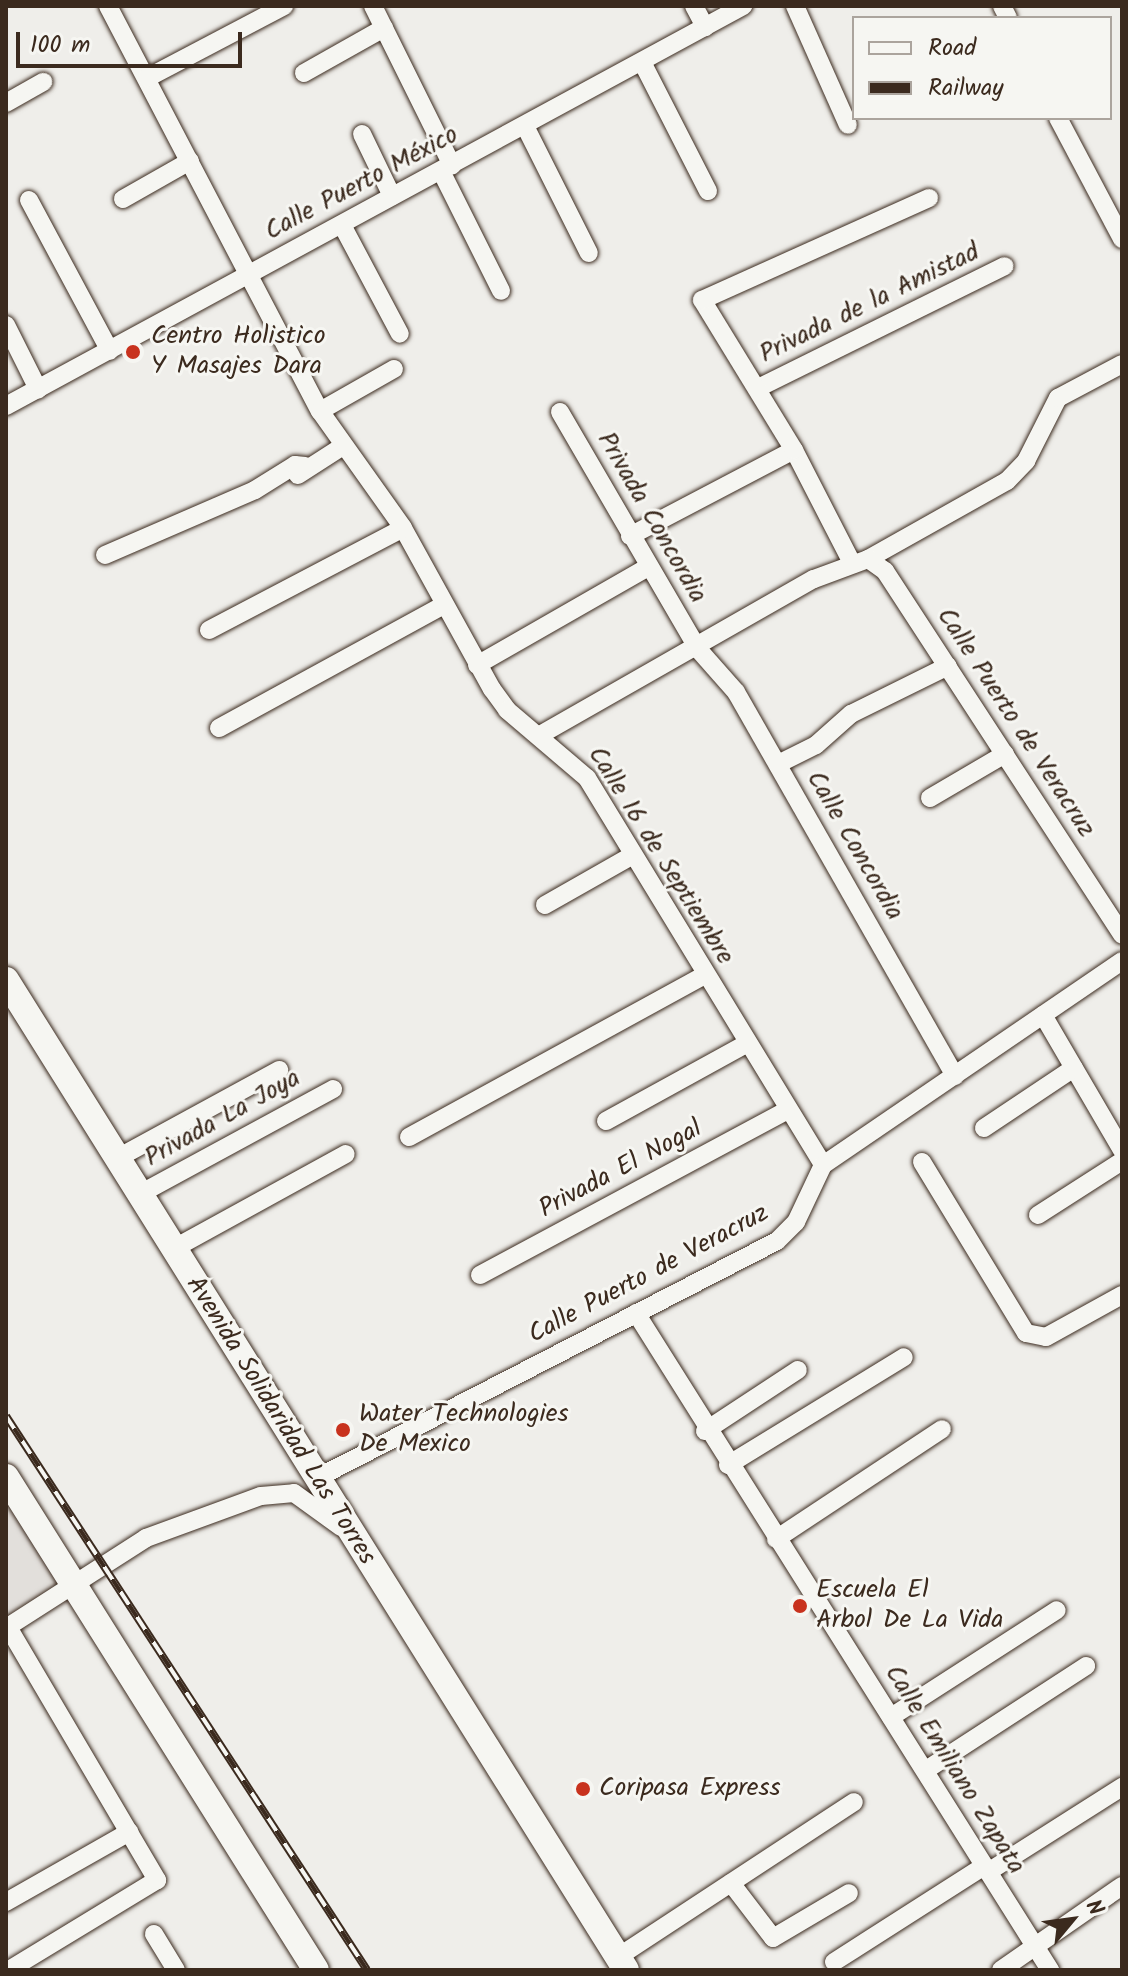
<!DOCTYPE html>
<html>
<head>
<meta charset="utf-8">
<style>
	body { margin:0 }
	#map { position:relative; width:1128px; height:1976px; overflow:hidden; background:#efeeea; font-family:Kalam,sans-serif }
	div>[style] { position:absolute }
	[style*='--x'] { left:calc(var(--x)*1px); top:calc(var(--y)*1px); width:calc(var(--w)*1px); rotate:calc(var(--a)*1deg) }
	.built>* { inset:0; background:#e2dfdb }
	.roads { filter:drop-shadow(0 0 2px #3b2a1e) drop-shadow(0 0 2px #3b2a1e) }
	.minor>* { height:18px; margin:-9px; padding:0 9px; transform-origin:9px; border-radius:9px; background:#f6f6f2 }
	.secondary>* { height:26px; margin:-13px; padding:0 13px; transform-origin:13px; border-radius:13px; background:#f6f6f2 }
	.rail>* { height:8px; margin-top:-4px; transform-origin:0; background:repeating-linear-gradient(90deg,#f6f6f2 0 15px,#3b2a1e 0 30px); box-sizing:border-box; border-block:2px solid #3b2a1e }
	.dots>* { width:22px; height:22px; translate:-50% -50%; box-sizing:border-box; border:4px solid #f6f6f2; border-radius:50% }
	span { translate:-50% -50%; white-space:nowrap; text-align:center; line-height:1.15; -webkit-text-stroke:6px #f6f6f2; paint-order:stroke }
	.street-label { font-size:26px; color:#3b2a1e }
	.poi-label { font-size:26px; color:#3b2a1e }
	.left { translate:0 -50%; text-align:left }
	.frame { position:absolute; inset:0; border:8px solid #3b2a1e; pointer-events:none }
	.legend { position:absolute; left:852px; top:16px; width:260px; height:104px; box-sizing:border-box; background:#f6f6f2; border:2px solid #aba49d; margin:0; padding:10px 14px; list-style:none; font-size:24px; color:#3b2a1e }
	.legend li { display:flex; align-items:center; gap:16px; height:40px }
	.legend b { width:40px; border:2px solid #aba49d }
	.north { position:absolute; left:1032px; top:1880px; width:80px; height:80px; -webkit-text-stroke:6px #f6f6f2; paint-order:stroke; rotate:61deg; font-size:22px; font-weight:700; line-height:32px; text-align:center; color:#3b2a1e }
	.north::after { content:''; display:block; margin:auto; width:28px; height:36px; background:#3b2a1e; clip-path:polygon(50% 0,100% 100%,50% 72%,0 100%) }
	.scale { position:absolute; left:16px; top:32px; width:226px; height:36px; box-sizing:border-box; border:4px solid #3b2a1e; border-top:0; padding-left:10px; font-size:24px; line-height:28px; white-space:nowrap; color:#3b2a1e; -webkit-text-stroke:6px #f6f6f2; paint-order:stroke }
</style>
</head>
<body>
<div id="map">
	<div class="built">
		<i style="clip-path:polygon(6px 1498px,59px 1585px,6px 1616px)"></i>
	</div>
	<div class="roads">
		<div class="minor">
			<i style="--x:108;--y:6;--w:457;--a:62.4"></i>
			<i style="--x:320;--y:411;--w:143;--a:54.6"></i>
			<i style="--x:403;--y:528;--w:184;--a:61.1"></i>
			<i style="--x:492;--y:689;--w:26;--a:54"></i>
			<i style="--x:507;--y:710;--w:105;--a:40.4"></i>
			<i style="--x:587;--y:778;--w:453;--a:58.6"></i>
			<i style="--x:373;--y:6;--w:178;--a:63.6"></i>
			<i style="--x:694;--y:6;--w:24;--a:62"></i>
			<i style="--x:795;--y:6;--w:130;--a:66"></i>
			<i style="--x:1002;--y:6;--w:13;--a:63"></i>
			<i style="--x:642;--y:62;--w:145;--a:62.9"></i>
			<i style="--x:304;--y:73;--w:92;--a:-29.4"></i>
			<i style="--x:147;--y:78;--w:155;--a:-27.7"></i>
			<i style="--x:6;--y:103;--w:43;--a:-29.6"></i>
			<i style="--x:1058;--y:118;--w:137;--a:62.1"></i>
			<i style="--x:525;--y:126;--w:142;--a:63.3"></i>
			<i style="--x:362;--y:134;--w:69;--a:64.2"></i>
			<i style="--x:441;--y:171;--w:134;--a:63.4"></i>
			<i style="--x:123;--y:199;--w:77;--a:-29.6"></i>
			<i style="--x:29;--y:200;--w:171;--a:61.8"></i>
			<i style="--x:342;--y:225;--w:123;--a:62"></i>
			<i style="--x:6;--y:325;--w:72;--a:63.4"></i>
			<i style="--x:758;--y:388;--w:275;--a:-26.3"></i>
			<i style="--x:6;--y:406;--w:839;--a:-28.49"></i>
			<i style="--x:320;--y:411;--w:85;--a:-29.6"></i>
			<i style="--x:560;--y:412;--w:274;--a:59.8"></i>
			<i style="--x:698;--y:649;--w:57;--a:48.5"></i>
			<i style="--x:736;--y:692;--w:442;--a:60.3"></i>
			<i style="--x:298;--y:475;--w:54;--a:-32.8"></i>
			<i style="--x:630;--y:536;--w:185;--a:-27.7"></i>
			<i style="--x:105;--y:555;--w:163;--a:-23.4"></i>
			<i style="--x:255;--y:490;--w:47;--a:-32"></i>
			<i style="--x:295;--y:465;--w:10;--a:6"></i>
			<i style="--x:868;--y:559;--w:159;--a:-29.3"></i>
			<i style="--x:1007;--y:481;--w:28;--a:-46"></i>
			<i style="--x:1026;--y:461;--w:71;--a:-63.1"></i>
			<i style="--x:1058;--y:398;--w:72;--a:-28"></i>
			<i style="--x:851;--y:561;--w:125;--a:-117.2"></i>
			<i style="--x:794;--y:450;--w:176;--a:-121.5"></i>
			<i style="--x:702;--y:300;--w:249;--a:-24.2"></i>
			<i style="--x:209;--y:630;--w:219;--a:-27.7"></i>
			<i style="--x:477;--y:665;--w:197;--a:-29.8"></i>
			<i style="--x:219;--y:728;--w:256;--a:-28.7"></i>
			<i style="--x:540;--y:735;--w:315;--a:-29.7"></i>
			<i style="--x:814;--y:579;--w:58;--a:-20.3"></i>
			<i style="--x:868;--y:559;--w:21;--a:35"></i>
			<i style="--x:885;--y:571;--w:434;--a:56.9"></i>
			<i style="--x:778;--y:764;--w:42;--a:-26.6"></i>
			<i style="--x:816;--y:745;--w:47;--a:-41.5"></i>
			<i style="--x:851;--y:714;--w:108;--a:-26.3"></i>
			<i style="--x:930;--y:798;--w:87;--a:-30.4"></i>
			<i style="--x:545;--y:905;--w:101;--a:-29.6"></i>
			<i style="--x:1043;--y:1015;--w:156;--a:59.7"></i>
			<i style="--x:606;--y:1121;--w:160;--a:-28.8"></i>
			<i style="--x:984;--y:1128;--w:108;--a:-33.7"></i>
			<i style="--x:409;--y:1137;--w:337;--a:-28.7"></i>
			<i style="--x:116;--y:1159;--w:186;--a:-28.6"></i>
			<i style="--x:922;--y:1162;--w:200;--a:58.7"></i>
			<i style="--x:1026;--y:1333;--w:20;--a:11"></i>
			<i style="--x:1046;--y:1337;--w:87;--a:-28.9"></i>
			<i style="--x:138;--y:1195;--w:222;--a:-28.5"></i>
			<i style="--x:1038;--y:1215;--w:100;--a:-32.7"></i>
			<i style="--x:173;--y:1249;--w:197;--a:-28.8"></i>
			<i style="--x:480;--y:1275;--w:347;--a:-28.2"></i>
			<i style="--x:636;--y:1313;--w:777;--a:57.78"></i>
			<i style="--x:705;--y:1431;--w:111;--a:-33.3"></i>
			<i style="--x:728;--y:1465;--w:206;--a:-31.5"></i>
			<i style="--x:317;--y:1478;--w:517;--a:-27.26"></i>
			<i style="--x:777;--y:1241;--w:27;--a:-45"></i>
			<i style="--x:796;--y:1222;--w:63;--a:-64.7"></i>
			<i style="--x:823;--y:1165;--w:362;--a:-34.3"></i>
			<i style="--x:776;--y:1539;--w:199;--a:-33.5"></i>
			<i style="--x:8;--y:1627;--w:294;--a:59.5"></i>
			<i style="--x:157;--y:1880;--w:173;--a:148.7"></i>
			<i style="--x:6;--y:1628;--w:166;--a:-32.7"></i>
			<i style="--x:146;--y:1538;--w:122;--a:-20.1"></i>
			<i style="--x:261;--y:1496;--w:33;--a:-5"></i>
			<i style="--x:294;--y:1493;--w:58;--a:35.9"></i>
			<i style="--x:891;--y:1717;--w:197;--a:-32.8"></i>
			<i style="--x:926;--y:1770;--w:191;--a:-33"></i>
			<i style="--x:988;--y:1872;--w:159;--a:-32.4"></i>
			<i style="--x:731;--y:1883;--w:69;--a:52.6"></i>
			<i style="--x:773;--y:1938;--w:88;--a:-30.6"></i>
			<i style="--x:6;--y:1902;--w:142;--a:-29.6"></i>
			<i style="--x:154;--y:1934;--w:42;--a:58.6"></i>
			<i style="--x:618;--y:1957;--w:282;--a:-33.3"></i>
			<i style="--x:834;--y:1962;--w:178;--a:-32.6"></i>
			<i style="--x:1001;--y:1970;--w:147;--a:-34.8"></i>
		</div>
		<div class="secondary">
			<i style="--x:6;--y:980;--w:1168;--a:57.94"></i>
			<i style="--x:6;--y:1477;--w:582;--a:57.84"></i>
		</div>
	</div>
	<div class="rail">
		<i style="--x:6;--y:1416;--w:661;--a:56.91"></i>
	</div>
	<div class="dots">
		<i style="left:133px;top:352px;background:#c8321e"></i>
		<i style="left:343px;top:1430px;background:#c8321e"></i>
		<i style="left:800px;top:1606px;background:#c8321e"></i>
		<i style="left:583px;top:1789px;background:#c8321e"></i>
	</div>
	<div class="street-label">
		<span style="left:362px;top:184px;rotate:-28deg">Calle Puerto México</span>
		<span style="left:870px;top:304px;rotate:-26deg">Privada de la Amistad</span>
		<span style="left:651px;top:518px;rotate:60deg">Privada Concordia</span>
		<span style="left:1015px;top:723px;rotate:57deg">Calle Puerto de Veracruz</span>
		<span style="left:854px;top:846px;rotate:60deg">Calle Concordia</span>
		<span style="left:660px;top:856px;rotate:58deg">Calle 16 de Septiembre</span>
		<span style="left:223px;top:1119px;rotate:-29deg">Privada La Joya</span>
		<span style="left:621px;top:1170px;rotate:-28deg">Privada El Nogal</span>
		<span style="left:649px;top:1275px;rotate:-28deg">Calle Puerto de Veracruz</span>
		<span style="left:280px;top:1421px;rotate:58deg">Avenida Solidaridad Las Torres</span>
		<span style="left:954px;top:1770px;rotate:58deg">Calle Emiliano Zapata</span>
	</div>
	<div class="poi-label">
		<span class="left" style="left:151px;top:352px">Centro Holistico<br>Y Masajes Dara</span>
		<span class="left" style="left:359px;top:1430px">Water Technologies<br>De Mexico</span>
		<span class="left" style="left:816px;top:1606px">Escuela El<br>Arbol De La Vida</span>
		<span class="left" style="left:599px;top:1789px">Coripasa Express</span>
	</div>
	<div class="frame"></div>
	<ul class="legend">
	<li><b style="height:10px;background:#f6f6f2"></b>Road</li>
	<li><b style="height:10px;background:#3b2a1e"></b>Railway</li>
	</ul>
	<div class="north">N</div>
	<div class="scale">100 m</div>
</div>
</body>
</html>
